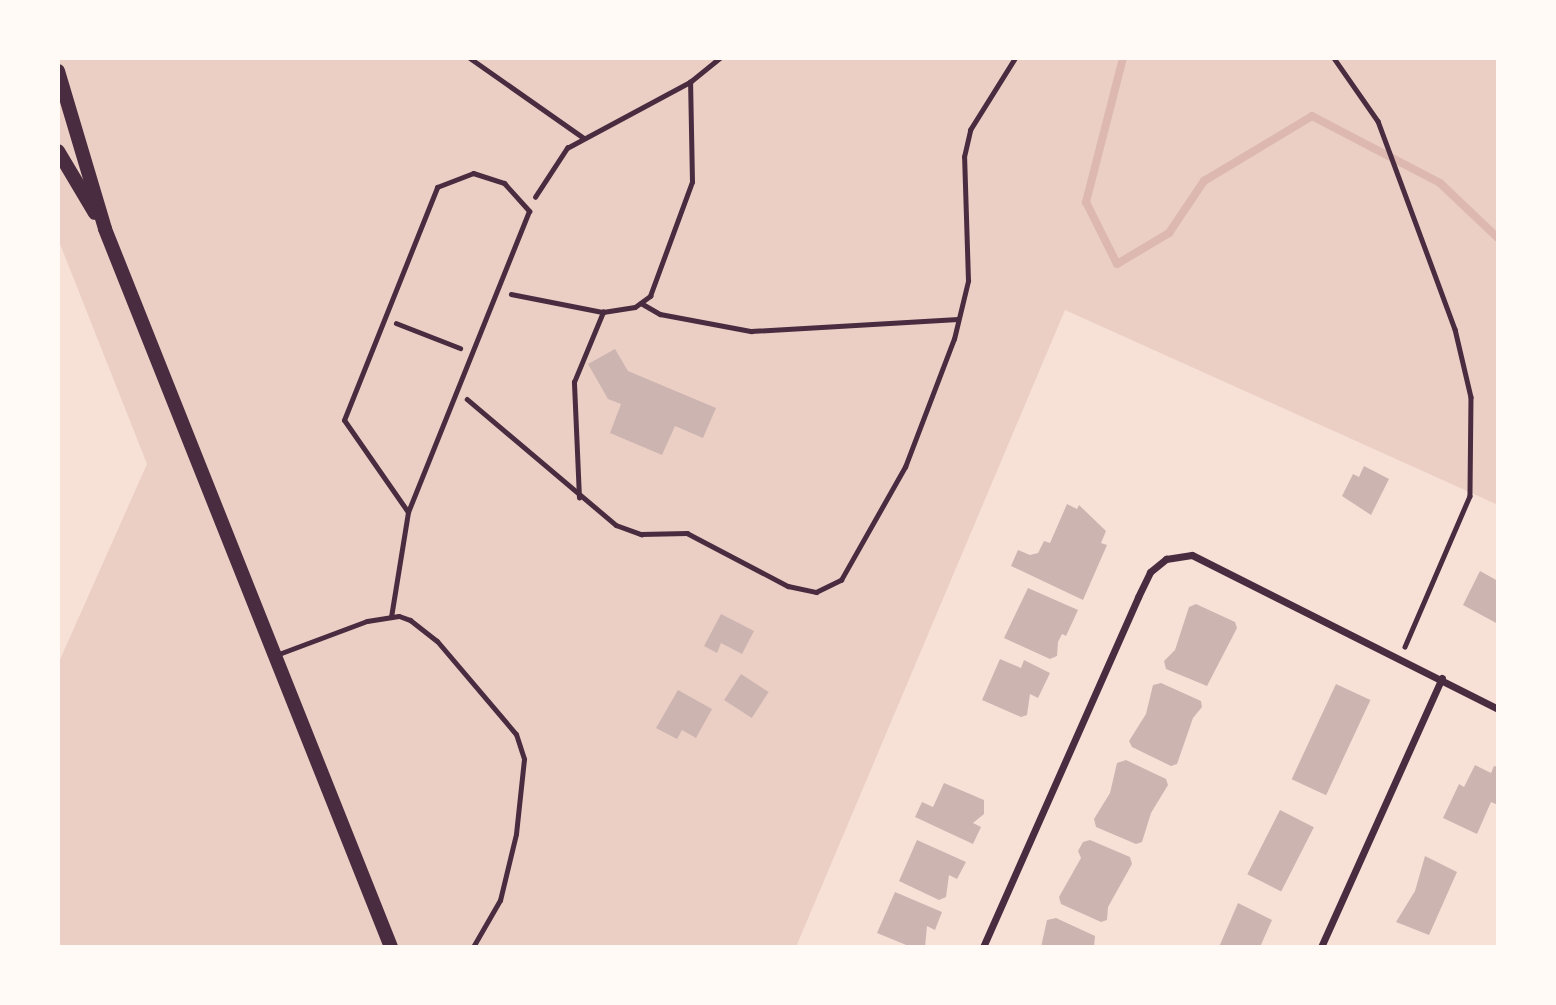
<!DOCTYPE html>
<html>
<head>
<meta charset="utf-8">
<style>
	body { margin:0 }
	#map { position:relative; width:1556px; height:1005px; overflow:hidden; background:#f7e1d7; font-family:Roboto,sans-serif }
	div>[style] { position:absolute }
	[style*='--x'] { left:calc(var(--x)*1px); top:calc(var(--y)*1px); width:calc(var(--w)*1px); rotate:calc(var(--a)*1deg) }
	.green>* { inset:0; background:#ebcfc5 }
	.stream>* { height:8px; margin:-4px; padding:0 4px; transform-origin:4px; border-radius:4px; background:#dcb8b0 }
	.building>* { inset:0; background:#ccb4b1; transform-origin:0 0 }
	.path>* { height:4.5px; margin:-2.25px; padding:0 2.25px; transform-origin:2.25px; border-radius:2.25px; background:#4a2c40 }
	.service>* { height:5px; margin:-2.5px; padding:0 2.5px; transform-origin:2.5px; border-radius:2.5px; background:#4a2c40 }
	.minor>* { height:7px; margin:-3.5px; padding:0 3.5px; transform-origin:3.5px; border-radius:3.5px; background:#4a2c40 }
	.secondary>* { height:14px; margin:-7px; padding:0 7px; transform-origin:7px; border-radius:7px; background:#4a2c40 }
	span { translate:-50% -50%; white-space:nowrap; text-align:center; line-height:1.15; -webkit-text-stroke:7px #fffaf5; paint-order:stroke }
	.frame { position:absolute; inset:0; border:60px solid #fffaf5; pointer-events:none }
</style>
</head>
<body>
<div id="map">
	<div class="green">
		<i style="clip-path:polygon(58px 58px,1498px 58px,1498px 505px,1065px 310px,796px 947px,58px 947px,58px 664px,147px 464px,58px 239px)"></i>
	</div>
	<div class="stream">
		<i style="--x:1123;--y:58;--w:149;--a:104.4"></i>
		<i style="--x:1086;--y:202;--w:69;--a:63.4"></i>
		<i style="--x:1117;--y:264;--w:61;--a:-30.8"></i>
		<i style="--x:1169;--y:233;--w:63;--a:-56.1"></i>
		<i style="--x:1204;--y:181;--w:126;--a:-31"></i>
		<i style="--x:1312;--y:116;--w:144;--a:27.6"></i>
		<i style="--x:1440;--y:183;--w:80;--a:43.5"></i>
	</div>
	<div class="building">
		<i style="clip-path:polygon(615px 349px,628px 371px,716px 408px,703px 438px,675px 426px,662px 455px,610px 433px,621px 404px,608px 399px,588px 364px)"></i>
		<i style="clip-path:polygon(1364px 466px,1389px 479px,1371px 515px,1342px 496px,1353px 474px,1359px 477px)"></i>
		<i style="clip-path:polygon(1067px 504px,1077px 509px,1079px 505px,1106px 531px,1101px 543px,1107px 545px,1083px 600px,1011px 566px,1018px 550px,1030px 555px,1038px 553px,1044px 541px,1050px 543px)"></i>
		<i style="clip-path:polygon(1480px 571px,1498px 581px,1498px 624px,1463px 605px)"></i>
		<i style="clip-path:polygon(1028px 588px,1078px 610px,1066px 636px,1062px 634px,1058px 642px,1057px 656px,1050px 659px,1004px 638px)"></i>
		<i style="clip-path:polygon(1196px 604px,1235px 622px,1237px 628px,1207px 686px,1166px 669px,1164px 661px,1175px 650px,1189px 607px)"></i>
		<i style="clip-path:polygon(721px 614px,754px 631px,742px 654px,721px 643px,717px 653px,704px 646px)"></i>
		<i style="clip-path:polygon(1000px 659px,1021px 668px,1024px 660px,1050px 673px,1038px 698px,1030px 694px,1027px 715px,1021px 717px,982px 700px)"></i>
		<i style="left:741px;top:674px;width:33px;height:31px;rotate:33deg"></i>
		<i style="clip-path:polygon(1161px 683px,1201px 701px,1202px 707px,1193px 718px,1177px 764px,1171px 766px,1132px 747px,1129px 741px,1146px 714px,1153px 685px)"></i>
		<i style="left:1336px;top:684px;width:38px;height:105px;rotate:25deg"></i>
		<i style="clip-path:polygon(678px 690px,712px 709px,696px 738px,682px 730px,677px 739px,656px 728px)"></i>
		<i style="clip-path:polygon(1126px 760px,1166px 779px,1168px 785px,1151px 813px,1142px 842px,1136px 844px,1096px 827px,1094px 819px,1110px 793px,1117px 763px)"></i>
		<i style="clip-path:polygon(1475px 765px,1491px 773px,1494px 766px,1498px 767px,1498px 805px,1491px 802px,1477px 834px,1443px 818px,1459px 784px,1464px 787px)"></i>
		<i style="clip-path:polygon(944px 783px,984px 800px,984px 814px,973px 823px,981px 827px,973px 844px,915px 817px,922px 802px,933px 807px)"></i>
		<i style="left:1280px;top:810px;width:38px;height:72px;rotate:27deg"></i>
		<i style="clip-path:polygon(917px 840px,966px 862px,957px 879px,949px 875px,946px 897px,939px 900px,899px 881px)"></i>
		<i style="clip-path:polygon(1090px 840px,1130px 857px,1132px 864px,1108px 907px,1107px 920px,1101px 922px,1061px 904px,1059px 897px,1081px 858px,1078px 851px,1083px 842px)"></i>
		<i style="clip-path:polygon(1425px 856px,1457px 872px,1429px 935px,1396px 922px,1415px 891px)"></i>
		<i style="clip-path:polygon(895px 892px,942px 912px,935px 930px,927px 926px,925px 947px,911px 947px,877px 933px)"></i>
		<i style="clip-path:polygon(1238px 903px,1272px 920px,1260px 947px,1219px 947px)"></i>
		<i style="clip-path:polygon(1056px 918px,1095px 936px,1094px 947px,1041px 947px,1047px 920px)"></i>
	</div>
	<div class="path">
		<i style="--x:470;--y:58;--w:139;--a:35.1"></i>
		<i style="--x:1334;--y:58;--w:77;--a:55.1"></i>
		<i style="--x:1378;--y:121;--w:222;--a:69.7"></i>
		<i style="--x:1455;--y:329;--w:70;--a:76.8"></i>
		<i style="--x:1471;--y:397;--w:99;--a:90.6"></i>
		<i style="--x:1470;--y:496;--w:164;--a:113.3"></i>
		<i style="--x:535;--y:197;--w:59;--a:-56.9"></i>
		<i style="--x:567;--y:148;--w:140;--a:-28.2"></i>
		<i style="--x:690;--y:82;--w:38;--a:-39"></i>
		<i style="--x:511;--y:294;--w:94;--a:11.1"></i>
		<i style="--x:603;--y:312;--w:32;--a:-9"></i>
		<i style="--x:635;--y:307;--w:19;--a:-36"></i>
		<i style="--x:650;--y:296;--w:121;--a:-69.8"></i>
		<i style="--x:692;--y:182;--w:100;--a:-91.1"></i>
		<i style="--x:641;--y:303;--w:22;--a:30"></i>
		<i style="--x:660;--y:314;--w:93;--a:10.6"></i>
		<i style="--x:751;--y:331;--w:207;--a:-3.3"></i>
		<i style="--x:396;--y:323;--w:69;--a:21.3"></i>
		<i style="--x:467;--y:399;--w:195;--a:40.2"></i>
		<i style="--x:616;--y:525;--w:27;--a:20"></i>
		<i style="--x:641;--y:534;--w:46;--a:-1.2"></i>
		<i style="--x:687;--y:533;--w:114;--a:27.7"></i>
		<i style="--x:788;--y:586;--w:29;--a:12"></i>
		<i style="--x:816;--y:592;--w:28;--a:-26"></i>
		<i style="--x:841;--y:580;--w:130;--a:-60.5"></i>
		<i style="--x:905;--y:467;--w:137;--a:-69.1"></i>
		<i style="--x:954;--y:339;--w:60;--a:-76.4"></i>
		<i style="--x:968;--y:281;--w:124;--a:-91.8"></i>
		<i style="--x:964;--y:157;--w:28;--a:-77"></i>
		<i style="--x:970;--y:130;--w:85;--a:-58"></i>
		<i style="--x:579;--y:498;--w:116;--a:-92.5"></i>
		<i style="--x:574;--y:382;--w:76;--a:-67.5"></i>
	</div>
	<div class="service">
		<i style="--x:391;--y:617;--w:106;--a:-80.8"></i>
		<i style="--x:408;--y:512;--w:112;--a:-124.8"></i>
		<i style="--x:344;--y:420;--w:251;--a:-68.2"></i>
		<i style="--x:437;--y:187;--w:39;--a:-21"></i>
		<i style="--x:473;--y:173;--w:33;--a:18"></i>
		<i style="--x:504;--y:183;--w:38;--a:48"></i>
		<i style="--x:529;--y:211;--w:324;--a:111.9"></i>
		<i style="--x:276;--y:655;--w:97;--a:-20.5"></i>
		<i style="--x:367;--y:621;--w:32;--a:-9"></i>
		<i style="--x:399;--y:616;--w:12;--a:20"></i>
		<i style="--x:410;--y:620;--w:34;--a:38"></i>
		<i style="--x:437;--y:641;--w:122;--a:49.7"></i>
		<i style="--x:516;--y:734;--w:26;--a:72"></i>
		<i style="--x:524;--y:759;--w:75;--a:96.1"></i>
		<i style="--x:516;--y:834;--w:68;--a:103.6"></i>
		<i style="--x:500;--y:900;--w:54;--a:119.9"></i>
	</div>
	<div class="minor">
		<i style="--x:983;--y:947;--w:383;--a:-66.1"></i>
		<i style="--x:1138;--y:597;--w:28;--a:-64"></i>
		<i style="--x:1150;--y:572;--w:21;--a:-39"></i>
		<i style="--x:1166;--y:559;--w:26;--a:-9"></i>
		<i style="--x:1192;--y:555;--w:343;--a:26.7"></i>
		<i style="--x:1321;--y:947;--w:295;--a:-65.8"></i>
	</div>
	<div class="secondary">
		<i style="--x:58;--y:71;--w:165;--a:73.4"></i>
		<i style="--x:105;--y:229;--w:773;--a:68.28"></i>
		<i style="--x:58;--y:151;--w:72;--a:59.2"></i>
	</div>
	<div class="frame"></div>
</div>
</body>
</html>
